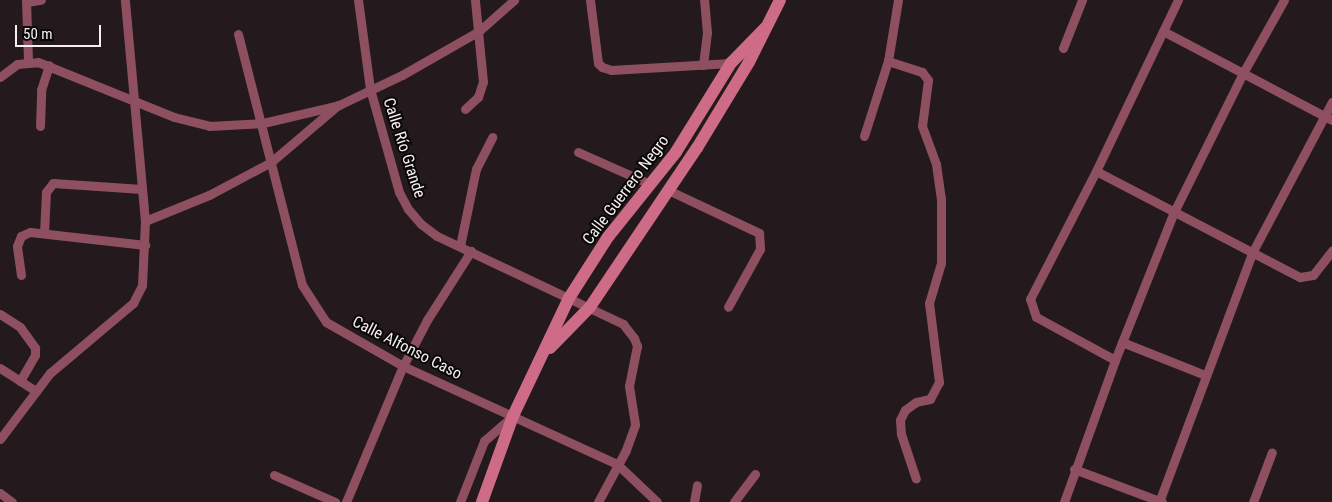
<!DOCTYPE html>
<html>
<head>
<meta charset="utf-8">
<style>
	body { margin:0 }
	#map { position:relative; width:1332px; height:502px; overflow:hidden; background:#241a1d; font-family:"Roboto Condensed",sans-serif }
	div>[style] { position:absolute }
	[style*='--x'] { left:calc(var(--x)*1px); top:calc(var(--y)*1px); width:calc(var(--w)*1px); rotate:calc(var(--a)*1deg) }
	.street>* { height:9px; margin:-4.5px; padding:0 4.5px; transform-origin:4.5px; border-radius:4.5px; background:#8e5060 }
	.secondary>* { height:12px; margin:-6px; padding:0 6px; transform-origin:6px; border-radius:6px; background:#ce6b86 }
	span { translate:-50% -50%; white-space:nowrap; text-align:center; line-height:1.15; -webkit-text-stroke:4px #0a0707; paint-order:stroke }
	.street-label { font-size:16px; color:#f7eff1 }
	.scale { position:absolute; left:15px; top:25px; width:86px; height:22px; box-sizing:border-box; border:2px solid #f7eff1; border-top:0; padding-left:6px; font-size:15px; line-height:18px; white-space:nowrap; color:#f7eff1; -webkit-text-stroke:4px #0a0707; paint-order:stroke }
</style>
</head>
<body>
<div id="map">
	<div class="street">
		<i style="--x:26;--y:0;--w:61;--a:88.1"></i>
		<i style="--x:358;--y:0;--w:90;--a:82.3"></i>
		<i style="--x:370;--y:89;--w:107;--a:74.3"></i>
		<i style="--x:399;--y:192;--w:19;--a:62"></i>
		<i style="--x:408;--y:209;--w:20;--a:49"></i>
		<i style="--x:421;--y:224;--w:20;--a:37"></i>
		<i style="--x:437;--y:236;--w:206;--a:25.3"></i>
		<i style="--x:623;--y:324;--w:18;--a:52"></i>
		<i style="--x:634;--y:338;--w:9;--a:69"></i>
		<i style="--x:637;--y:346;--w:41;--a:101.3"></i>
		<i style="--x:629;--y:386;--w:39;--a:81"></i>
		<i style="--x:635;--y:425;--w:27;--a:110"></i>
		<i style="--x:626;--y:450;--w:59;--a:118.3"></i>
		<i style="--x:590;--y:0;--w:64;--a:82.8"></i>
		<i style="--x:598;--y:63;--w:6;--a:45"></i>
		<i style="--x:602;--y:67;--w:9;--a:18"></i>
		<i style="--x:611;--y:70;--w:120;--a:-3.3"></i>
		<i style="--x:26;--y:2;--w:15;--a:-8"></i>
		<i style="--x:1163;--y:31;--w:191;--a:27.8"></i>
		<i style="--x:238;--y:34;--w:259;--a:75.7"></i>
		<i style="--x:302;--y:285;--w:44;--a:57"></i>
		<i style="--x:326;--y:322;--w:89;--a:29.7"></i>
		<i style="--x:403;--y:366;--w:235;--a:24.6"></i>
		<i style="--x:617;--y:464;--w:55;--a:43.5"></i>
		<i style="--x:1063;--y:48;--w:52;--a:-68.4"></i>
		<i style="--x:888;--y:61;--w:36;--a:18"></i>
		<i style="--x:922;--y:72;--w:10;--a:53"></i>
		<i style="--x:928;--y:80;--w:46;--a:97.4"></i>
		<i style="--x:922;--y:126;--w:40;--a:69.8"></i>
		<i style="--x:936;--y:164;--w:34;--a:82"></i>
		<i style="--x:941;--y:198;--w:65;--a:90"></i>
		<i style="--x:941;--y:263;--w:42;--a:106.7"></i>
		<i style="--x:929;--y:303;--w:80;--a:82.8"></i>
		<i style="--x:939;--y:382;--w:19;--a:118"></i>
		<i style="--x:930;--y:399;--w:14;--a:168"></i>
		<i style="--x:916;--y:402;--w:14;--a:144"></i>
		<i style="--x:905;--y:410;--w:11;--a:117"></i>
		<i style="--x:900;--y:420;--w:14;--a:86"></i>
		<i style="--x:901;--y:434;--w:47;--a:71.6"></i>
		<i style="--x:703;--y:65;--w:32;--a:-83"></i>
		<i style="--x:707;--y:33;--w:33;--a:-95"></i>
		<i style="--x:0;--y:77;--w:21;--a:-37"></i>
		<i style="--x:17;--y:64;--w:21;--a:-5"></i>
		<i style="--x:38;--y:62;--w:147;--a:22"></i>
		<i style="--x:174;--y:117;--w:36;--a:14"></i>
		<i style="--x:209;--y:126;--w:54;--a:-3.2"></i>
		<i style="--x:263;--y:123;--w:78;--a:-13.3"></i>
		<i style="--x:339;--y:105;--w:70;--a:-25.5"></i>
		<i style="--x:402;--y:75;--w:89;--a:-29.7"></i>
		<i style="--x:479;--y:31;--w:47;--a:-41.5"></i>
		<i style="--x:465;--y:109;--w:18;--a:-43"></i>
		<i style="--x:478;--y:97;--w:16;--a:-72"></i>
		<i style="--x:483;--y:82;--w:82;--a:-95.6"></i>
		<i style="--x:40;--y:126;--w:36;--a:-88"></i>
		<i style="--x:41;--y:90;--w:26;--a:-72"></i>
		<i style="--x:864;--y:136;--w:79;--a:-72.3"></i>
		<i style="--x:888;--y:61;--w:62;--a:-80.7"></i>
		<i style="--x:578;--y:152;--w:79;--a:24"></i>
		<i style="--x:1096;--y:171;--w:230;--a:27.5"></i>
		<i style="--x:1300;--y:277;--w:13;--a:-9"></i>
		<i style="--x:1313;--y:275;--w:31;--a:-52"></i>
		<i style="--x:668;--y:190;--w:101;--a:25.3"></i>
		<i style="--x:759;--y:233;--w:16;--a:86"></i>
		<i style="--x:760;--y:249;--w:66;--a:118.9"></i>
		<i style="--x:145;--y:221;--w:69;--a:-22.1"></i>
		<i style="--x:209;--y:195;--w:70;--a:-28"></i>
		<i style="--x:271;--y:162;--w:88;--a:-40.4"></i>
		<i style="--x:44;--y:233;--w:41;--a:-87.2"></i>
		<i style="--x:46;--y:192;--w:11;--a:-52"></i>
		<i style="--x:53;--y:183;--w:89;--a:3.9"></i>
		<i style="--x:460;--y:246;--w:79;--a:-78.3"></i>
		<i style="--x:476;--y:169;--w:36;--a:-63"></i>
		<i style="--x:21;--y:275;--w:29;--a:-98"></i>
		<i style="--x:17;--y:246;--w:11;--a:-68"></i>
		<i style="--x:21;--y:236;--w:10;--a:-24"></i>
		<i style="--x:30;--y:232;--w:116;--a:6.4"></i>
		<i style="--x:0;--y:314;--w:24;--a:33"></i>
		<i style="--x:20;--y:327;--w:26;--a:54"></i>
		<i style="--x:35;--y:348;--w:7;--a:90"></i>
		<i style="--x:35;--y:355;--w:30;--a:120"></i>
		<i style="--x:1122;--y:342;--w:89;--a:21.7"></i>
		<i style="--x:1115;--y:360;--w:90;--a:-151.4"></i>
		<i style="--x:1036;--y:317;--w:19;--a:-108"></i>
		<i style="--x:1030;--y:299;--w:144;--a:-62.7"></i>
		<i style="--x:1096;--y:171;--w:190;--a:-64.4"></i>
		<i style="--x:0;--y:368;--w:43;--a:32.6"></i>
		<i style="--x:0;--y:439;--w:83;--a:-52.9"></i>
		<i style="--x:50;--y:373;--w:109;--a:-40.1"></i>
		<i style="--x:133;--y:303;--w:20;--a:-63"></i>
		<i style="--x:142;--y:285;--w:64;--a:-87.3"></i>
		<i style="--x:145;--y:221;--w:222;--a:-95.2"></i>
		<i style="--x:1074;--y:469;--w:94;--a:20.6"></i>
		<i style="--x:274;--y:475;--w:67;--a:23.9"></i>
		<i style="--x:0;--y:493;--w:15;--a:37"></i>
		<i style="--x:346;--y:502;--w:147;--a:-67.3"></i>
		<i style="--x:403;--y:366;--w:52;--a:-62.4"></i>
		<i style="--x:427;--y:320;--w:82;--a:-57.5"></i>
		<i style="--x:460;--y:502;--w:66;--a:-68.5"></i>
		<i style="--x:484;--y:441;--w:37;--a:-41"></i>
		<i style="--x:694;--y:502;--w:17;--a:-80"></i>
		<i style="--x:734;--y:502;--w:35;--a:-53"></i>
		<i style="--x:1064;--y:502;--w:151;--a:-70.2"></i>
		<i style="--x:1115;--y:360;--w:159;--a:-68.3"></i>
		<i style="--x:1174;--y:212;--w:155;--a:-63.6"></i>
		<i style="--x:1243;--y:73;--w:84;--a:-60.7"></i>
		<i style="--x:1159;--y:502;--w:266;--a:-69.5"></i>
		<i style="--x:1252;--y:253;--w:171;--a:-62.1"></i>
		<i style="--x:1253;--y:502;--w:53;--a:-69.2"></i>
	</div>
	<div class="secondary">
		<i style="--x:550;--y:348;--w:57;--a:-45.7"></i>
		<i style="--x:590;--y:307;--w:192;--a:-56.1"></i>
		<i style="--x:697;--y:148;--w:100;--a:-58.8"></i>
		<i style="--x:749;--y:62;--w:69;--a:-63.4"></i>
		<i style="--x:482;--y:502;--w:91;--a:-70.2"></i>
		<i style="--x:513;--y:416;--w:131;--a:-64.6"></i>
		<i style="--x:569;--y:298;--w:72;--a:-57.4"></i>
		<i style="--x:608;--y:237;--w:109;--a:-51.3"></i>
		<i style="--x:676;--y:152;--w:105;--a:-58.3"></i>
		<i style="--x:731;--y:63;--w:49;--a:-45.8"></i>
	</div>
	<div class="street-label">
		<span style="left:404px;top:148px;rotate:72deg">Calle Río Grande</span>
		<span style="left:626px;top:190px;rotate:-53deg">Calle Guerrero Negro</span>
		<span style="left:407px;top:348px;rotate:27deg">Calle Alfonso Caso</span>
	</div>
	<div class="scale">50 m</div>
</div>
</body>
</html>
